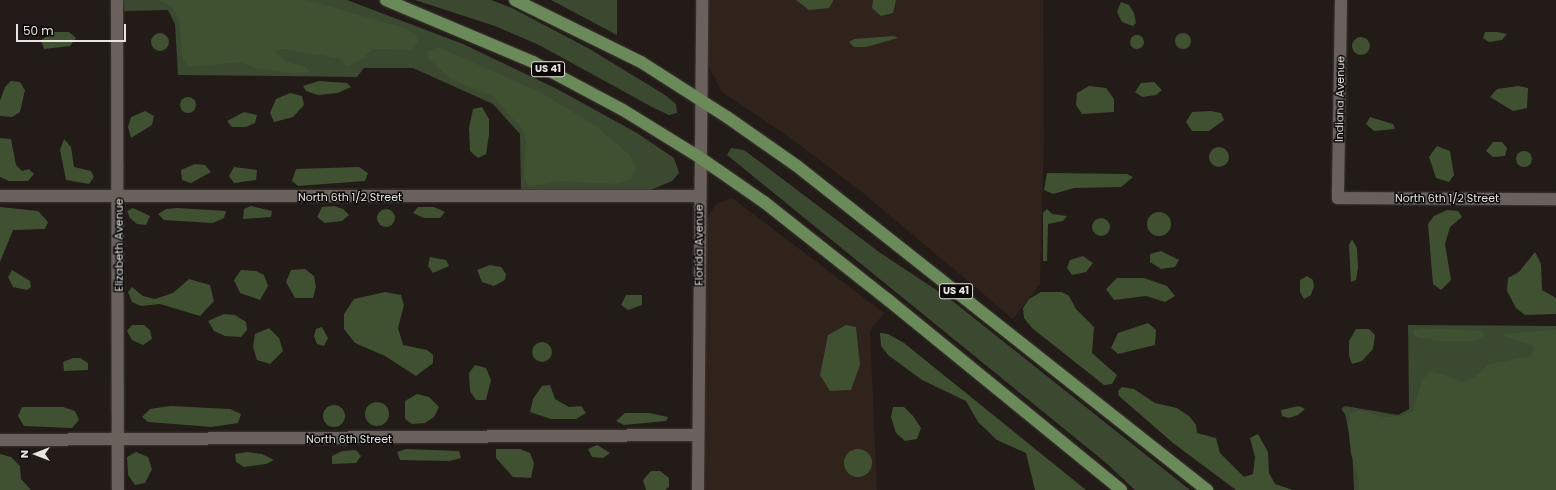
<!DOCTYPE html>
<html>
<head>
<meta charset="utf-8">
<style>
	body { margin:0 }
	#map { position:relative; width:1556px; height:490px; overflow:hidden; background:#221b17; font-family:Poppins,sans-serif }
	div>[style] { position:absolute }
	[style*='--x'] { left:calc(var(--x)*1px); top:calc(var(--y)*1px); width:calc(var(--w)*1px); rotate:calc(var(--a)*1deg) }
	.built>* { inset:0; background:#30231c }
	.green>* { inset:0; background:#3b4931 }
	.forest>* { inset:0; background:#3f5131 }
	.round { border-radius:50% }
	.roads { filter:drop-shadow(0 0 1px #3d3735) drop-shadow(0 0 1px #3d3735) }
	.street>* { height:12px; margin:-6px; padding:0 6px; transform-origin:6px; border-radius:6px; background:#6a615c }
	.primary>* { height:12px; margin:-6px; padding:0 6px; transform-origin:6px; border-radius:6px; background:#6b8a59 }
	span { translate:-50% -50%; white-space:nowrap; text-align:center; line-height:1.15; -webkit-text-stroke:3px #090705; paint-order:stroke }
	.shield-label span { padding:1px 3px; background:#090705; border:1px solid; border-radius:3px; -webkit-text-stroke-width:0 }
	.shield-label { font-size:10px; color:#e9e4e1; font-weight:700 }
	.street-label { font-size:11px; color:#e9e4e1 }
	.north { position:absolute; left:16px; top:434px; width:40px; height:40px; -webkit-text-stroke:3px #090705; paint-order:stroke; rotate:270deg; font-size:11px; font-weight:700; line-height:16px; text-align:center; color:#e9e4e1 }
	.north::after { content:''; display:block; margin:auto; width:14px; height:18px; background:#e9e4e1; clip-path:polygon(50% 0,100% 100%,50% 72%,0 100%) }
	.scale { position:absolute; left:16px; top:24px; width:110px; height:18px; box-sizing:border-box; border:2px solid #e9e4e1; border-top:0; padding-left:5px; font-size:12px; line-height:14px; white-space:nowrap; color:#e9e4e1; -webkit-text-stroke:3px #090705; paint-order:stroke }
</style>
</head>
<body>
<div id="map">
	<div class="built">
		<i style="clip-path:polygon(709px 0,1043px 0,1044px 139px,1040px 284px,1013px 319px,863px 193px,793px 140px,721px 91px,708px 65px)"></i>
		<i style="clip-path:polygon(732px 198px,884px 313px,870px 331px,877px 490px,705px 490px,706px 220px,716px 204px)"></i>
	</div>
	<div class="green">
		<i style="clip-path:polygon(123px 0,347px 0,463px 44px,557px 89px,637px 133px,674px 158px,679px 173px,672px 181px,648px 191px,521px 190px,520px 134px,493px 104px,413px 68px,364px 68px,357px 77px,178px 75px,175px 24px,168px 10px,124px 11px)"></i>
		<i style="clip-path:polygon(415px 0,491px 0,512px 8px,588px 48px,665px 95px,676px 104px,677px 113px,669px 115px,654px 108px,539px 45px,495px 26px)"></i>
		<i style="clip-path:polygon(551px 0,617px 0,617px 35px)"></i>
		<i style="clip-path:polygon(731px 148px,744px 150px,879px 252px,950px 299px,1190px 490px,1135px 490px,1105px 462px,727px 155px)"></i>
		<i style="clip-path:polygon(1408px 325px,1556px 326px,1556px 490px,1354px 490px,1352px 447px,1345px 414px,1341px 409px,1345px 406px,1398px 415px,1409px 409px)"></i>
	</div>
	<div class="forest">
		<i style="clip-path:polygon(158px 0,307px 0,405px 28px,416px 34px,418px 42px,410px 50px,373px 49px,362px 59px,348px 66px,339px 58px,283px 49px,274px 51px,287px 62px,305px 67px,310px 72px,298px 74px,254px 68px,240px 62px,189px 67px,183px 60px,179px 19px,172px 7px)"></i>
		<i style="clip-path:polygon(796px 0,833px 0,833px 1px,829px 8px,809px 10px)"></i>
		<i style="clip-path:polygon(873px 0,896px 0,893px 13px,881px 16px,872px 8px)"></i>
		<i style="clip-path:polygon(1121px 2px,1129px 5px,1134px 13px,1136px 23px,1133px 26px,1122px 22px,1117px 12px)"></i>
		<i style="clip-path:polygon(54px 32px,69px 32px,76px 38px,70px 46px,44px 49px,41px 40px)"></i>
		<i style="clip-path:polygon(1485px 32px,1497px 32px,1507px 34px,1502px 40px,1489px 42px,1483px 38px)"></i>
		<i class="round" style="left:1175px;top:33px;width:16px;height:16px"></i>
		<i class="round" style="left:151px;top:33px;width:18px;height:18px"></i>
		<i class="round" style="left:1130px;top:35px;width:14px;height:14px"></i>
		<i style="clip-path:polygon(893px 36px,898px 38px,866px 47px,854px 47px,849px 42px,854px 39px)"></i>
		<i class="round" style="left:1352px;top:37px;width:18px;height:18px"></i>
		<i style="clip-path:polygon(438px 47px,542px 93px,597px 127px,630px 155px,636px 167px,631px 179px,616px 184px,561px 181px,529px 186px,524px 177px,526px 142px,523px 130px,492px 96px,452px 80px,428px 58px,427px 52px)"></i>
		<i style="clip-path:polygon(11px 81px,20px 82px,25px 90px,20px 112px,12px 117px,0 116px,0 101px,5px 87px)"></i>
		<i style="clip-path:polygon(319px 81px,347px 83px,351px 87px,338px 93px,318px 95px,306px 91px,303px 86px)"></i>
		<i style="clip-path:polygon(1154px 82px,1162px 90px,1156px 95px,1142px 97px,1135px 92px,1141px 83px)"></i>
		<i style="clip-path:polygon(1089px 86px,1106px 88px,1114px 99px,1114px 112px,1082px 114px,1076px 105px,1077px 93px)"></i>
		<i style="clip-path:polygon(1518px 86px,1528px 88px,1527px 108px,1513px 111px,1490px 97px,1497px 89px)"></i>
		<i style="clip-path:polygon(290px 93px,302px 96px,304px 105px,293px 117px,274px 122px,270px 113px,276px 99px)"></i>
		<i class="round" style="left:180px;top:97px;width:16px;height:16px"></i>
		<i style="clip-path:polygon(482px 107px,489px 119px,489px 135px,486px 154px,478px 158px,470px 151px,469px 128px,473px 109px)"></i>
		<i style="clip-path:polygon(145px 111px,154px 116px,152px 125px,131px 138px,128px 127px,131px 117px)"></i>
		<i style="clip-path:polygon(1210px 111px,1221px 113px,1224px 120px,1209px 131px,1192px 131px,1186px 122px,1192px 112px)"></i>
		<i style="clip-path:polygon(244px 112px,257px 115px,255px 123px,246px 127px,232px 127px,227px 121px)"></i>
		<i style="clip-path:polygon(1370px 117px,1393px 124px,1395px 129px,1374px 131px,1366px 124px)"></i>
		<i style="clip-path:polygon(0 138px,11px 139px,16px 165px,22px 171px,29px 169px,34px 174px,28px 181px,9px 181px,0 177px)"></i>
		<i style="clip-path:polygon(64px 139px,71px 147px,74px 167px,91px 171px,94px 177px,89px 184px,66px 180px,60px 150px)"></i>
		<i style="clip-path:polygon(1493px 142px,1502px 142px,1507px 148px,1505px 156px,1493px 157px,1486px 151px)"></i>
		<i style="clip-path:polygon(1437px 146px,1450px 151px,1454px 175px,1449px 182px,1436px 178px,1429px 157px)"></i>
		<i class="round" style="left:1209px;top:147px;width:20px;height:20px"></i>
		<i class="round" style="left:1516px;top:151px;width:16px;height:16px"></i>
		<i style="clip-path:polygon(195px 164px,205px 165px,211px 172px,191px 183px,182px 180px,181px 170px)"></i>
		<i style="clip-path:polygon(234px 167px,257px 170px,256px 180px,234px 183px,229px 176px)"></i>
		<i style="clip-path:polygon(359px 167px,368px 173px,365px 181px,298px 186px,292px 181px,296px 169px)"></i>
		<i style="clip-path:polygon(1047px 173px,1127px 174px,1133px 177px,1121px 187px,1074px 188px,1053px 194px,1044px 190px)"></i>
		<i style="clip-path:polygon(251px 206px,272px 211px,271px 217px,243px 219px,244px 209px)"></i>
		<i style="clip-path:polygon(334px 206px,343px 209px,349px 215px,342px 221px,325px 223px,317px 217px,322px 207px)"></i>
		<i style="clip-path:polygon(0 207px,38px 211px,48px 222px,45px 229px,13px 230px,0 262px)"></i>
		<i style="clip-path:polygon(418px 207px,434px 207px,445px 212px,440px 218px,424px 218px,413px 213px)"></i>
		<i style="clip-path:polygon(133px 208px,150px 216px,146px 225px,137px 224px,130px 218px,127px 211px)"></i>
		<i style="clip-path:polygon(166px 209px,177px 208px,226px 211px,224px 218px,213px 223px,164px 220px,158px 214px)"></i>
		<i style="clip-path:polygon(1047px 209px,1052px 214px,1067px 216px,1063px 221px,1048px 224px,1047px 261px,1043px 261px,1043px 213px)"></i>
		<i class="round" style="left:377px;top:209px;width:18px;height:18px"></i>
		<i style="clip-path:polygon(1447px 210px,1458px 211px,1462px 217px,1450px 227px,1445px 244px,1451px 280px,1441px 290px,1433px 284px,1428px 224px,1434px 216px)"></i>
		<i class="round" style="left:1147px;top:212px;width:24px;height:24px"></i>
		<i class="round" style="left:1092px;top:218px;width:18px;height:18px"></i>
		<i style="clip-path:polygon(1352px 239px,1357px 248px,1358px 267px,1356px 280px,1351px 282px,1349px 245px)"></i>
		<i style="clip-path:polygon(1161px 251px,1179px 260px,1175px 267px,1161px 269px,1150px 262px,1150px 254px)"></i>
		<i style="clip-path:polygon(1535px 252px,1541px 264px,1542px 290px,1556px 298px,1556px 314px,1525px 315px,1516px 308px,1507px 291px,1508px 278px,1519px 272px)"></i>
		<i style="clip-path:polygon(1083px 256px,1093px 263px,1086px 272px,1072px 275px,1067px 268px,1070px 260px)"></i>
		<i style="clip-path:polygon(430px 257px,446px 260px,449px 266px,433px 273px,428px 266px)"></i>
		<i style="clip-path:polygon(490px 265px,501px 267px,506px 274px,505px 280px,494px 286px,482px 282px,477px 270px)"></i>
		<i style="clip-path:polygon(305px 269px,314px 276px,316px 287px,313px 298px,295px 298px,286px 282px,291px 270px)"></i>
		<i style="clip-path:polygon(12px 270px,30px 281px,31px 287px,27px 290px,13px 287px,8px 277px)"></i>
		<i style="clip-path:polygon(241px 270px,256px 271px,264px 275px,268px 286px,260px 300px,240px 293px,234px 280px)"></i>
		<i style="clip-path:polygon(1307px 276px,1313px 280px,1314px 286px,1311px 295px,1304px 299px,1300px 292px,1300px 280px)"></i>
		<i style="clip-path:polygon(1117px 278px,1144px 278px,1167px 286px,1175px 296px,1165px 302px,1146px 296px,1114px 300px,1106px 289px)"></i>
		<i style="clip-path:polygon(189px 279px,210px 285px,214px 301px,200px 316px,160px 304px,141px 306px,132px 302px,128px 292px,132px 287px,143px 296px,155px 299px,173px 293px)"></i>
		<i style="clip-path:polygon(385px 292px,401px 295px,404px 305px,398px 328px,403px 345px,427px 350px,433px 355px,433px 363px,416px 376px,385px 356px,355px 343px,344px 329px,344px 314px,354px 299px)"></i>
		<i style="clip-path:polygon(1041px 292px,1062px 292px,1069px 296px,1076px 309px,1094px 327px,1092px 353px,1117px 375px,1112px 384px,1104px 385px,1032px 328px,1024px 318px,1023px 308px,1029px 299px)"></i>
		<i style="clip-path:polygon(626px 295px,642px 295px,642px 305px,628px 310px,621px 305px)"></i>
		<i style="clip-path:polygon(224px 314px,235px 315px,246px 322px,247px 330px,241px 337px,225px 336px,214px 331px,208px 321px)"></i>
		<i style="clip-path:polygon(1148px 323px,1156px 330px,1155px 345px,1118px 354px,1111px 348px,1118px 333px)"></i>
		<i style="clip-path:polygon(132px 325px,144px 325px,150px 330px,152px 339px,143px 345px,132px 340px,127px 331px)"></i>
		<i style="clip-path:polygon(846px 325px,856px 327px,860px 365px,851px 390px,830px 391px,820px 375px,828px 335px)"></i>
		<i style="clip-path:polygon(322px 327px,328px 338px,324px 346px,317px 344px,314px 336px,316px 329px)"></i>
		<i style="clip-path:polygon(269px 328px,279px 338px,283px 351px,270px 364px,257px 360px,253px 347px,255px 334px)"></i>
		<i style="clip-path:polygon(1421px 328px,1483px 331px,1484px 336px,1476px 341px,1437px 341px,1414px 336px,1413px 330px)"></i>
		<i style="clip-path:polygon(1356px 329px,1369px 329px,1375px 335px,1373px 349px,1362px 361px,1352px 364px,1349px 356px,1349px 341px)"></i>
		<i style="clip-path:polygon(1556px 330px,1556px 490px,1359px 490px,1358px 475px,1351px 454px,1348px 425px,1351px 413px,1361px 410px,1383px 417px,1400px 416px,1413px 411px,1422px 380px,1432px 371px,1463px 382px,1476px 376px,1489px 364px,1532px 356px,1534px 346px,1500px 334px)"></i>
		<i style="clip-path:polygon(880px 333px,888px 334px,904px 343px,1086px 490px,1035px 490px,1026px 453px,997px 440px,978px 422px,966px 401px,922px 380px,888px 355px,881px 346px)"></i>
		<i class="round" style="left:532px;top:342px;width:20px;height:20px"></i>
		<i style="clip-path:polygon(73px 358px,80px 358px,88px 363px,88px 370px,64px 371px,63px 362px)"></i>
		<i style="clip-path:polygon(475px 365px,486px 368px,491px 380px,486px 400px,476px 400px,470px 391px,469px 373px)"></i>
		<i style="clip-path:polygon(550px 385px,555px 399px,569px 407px,581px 406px,586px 413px,576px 419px,551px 419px,530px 412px,533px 399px,542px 386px)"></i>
		<i style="clip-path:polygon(1122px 387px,1134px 389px,1155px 403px,1177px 408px,1190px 417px,1196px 425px,1197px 433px,1216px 438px,1220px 453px,1244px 477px,1253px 474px,1255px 457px,1250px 438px,1258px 434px,1268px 452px,1269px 473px,1275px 484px,1293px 490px,1236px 490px,1173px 443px,1119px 396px,1118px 391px)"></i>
		<i style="clip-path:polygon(417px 394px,429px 397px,439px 407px,434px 417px,425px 423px,412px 424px,405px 419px,405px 401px)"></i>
		<i class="round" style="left:365px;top:402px;width:24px;height:24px"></i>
		<i class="round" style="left:323px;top:405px;width:22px;height:22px"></i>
		<i style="clip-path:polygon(170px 406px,230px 409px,241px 414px,238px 423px,211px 427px,148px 422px,142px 417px,150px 409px)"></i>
		<i style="clip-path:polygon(1299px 406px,1305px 409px,1298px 415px,1289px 418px,1282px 416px,1281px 410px)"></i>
		<i style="clip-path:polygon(22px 407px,63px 407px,75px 411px,79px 420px,72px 428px,24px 426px,18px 416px)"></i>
		<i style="clip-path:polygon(893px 407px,904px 407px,913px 416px,921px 428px,917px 439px,905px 441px,896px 433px,891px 417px)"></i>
		<i style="clip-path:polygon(625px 413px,649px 413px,668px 417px,666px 421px,624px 425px,616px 421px)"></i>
		<i style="clip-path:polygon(597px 445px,610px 453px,603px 458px,592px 457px,588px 449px)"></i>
		<i style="clip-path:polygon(406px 449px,459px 451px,461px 458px,449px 461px,400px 460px,397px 452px)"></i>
		<i style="clip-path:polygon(496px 449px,520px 449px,530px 453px,534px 463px,531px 478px,513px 477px,496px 458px)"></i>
		<i class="round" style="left:844px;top:449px;width:28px;height:28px"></i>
		<i style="clip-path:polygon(356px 450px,361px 456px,356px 463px,332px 464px,332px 456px,342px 451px)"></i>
		<i style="clip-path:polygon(136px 452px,148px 457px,152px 469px,145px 483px,135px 485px,128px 475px,127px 457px)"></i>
		<i style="clip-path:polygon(247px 452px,262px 454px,274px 460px,266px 464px,244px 467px,236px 462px,235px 454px)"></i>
		<i style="clip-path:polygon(0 454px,11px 457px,20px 466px,21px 479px,31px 490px,0 490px)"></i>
		<i style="clip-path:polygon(651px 471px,660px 471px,669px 478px,669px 487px,665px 490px,646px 490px,643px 480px)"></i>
	</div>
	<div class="roads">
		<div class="street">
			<i style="--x:117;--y:0;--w:490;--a:89.9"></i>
			<i style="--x:1341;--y:0;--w:198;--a:90.9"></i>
			<i style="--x:1338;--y:198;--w:218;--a:0.3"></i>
			<i style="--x:0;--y:196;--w:699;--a:0"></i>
			<i style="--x:0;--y:440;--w:698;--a:-0.41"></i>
			<i style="--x:698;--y:490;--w:490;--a:-89.5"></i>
		</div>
		<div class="primary">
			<i style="--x:386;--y:0;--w:160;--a:22.9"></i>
			<i style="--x:533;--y:62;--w:102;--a:28.1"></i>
			<i style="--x:623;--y:110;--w:89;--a:31.7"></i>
			<i style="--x:699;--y:157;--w:79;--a:34.7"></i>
			<i style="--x:764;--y:202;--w:157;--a:38.3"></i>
			<i style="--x:887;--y:299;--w:302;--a:39.2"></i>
			<i style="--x:515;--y:0;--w:140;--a:26.2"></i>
			<i style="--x:641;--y:62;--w:102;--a:32.6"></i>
			<i style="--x:727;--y:117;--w:85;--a:35"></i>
			<i style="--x:797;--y:166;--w:523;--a:38.32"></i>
		</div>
	</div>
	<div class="shield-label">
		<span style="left:548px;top:69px">US 41</span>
		<span style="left:956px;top:291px">US 41</span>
	</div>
	<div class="street-label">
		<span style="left:1340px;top:99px;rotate:-89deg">Indiana Avenue</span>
		<span style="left:350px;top:197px">North 6th 1/2 Street</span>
		<span style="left:1447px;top:198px">North 6th 1/2 Street</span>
		<span style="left:119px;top:245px;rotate:-90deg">Elizabeth Avenue</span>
		<span style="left:699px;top:245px;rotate:-90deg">Florida Avenue</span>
		<span style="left:349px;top:439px">North 6th Street</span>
	</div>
	<div class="north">N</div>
	<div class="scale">50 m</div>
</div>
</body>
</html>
